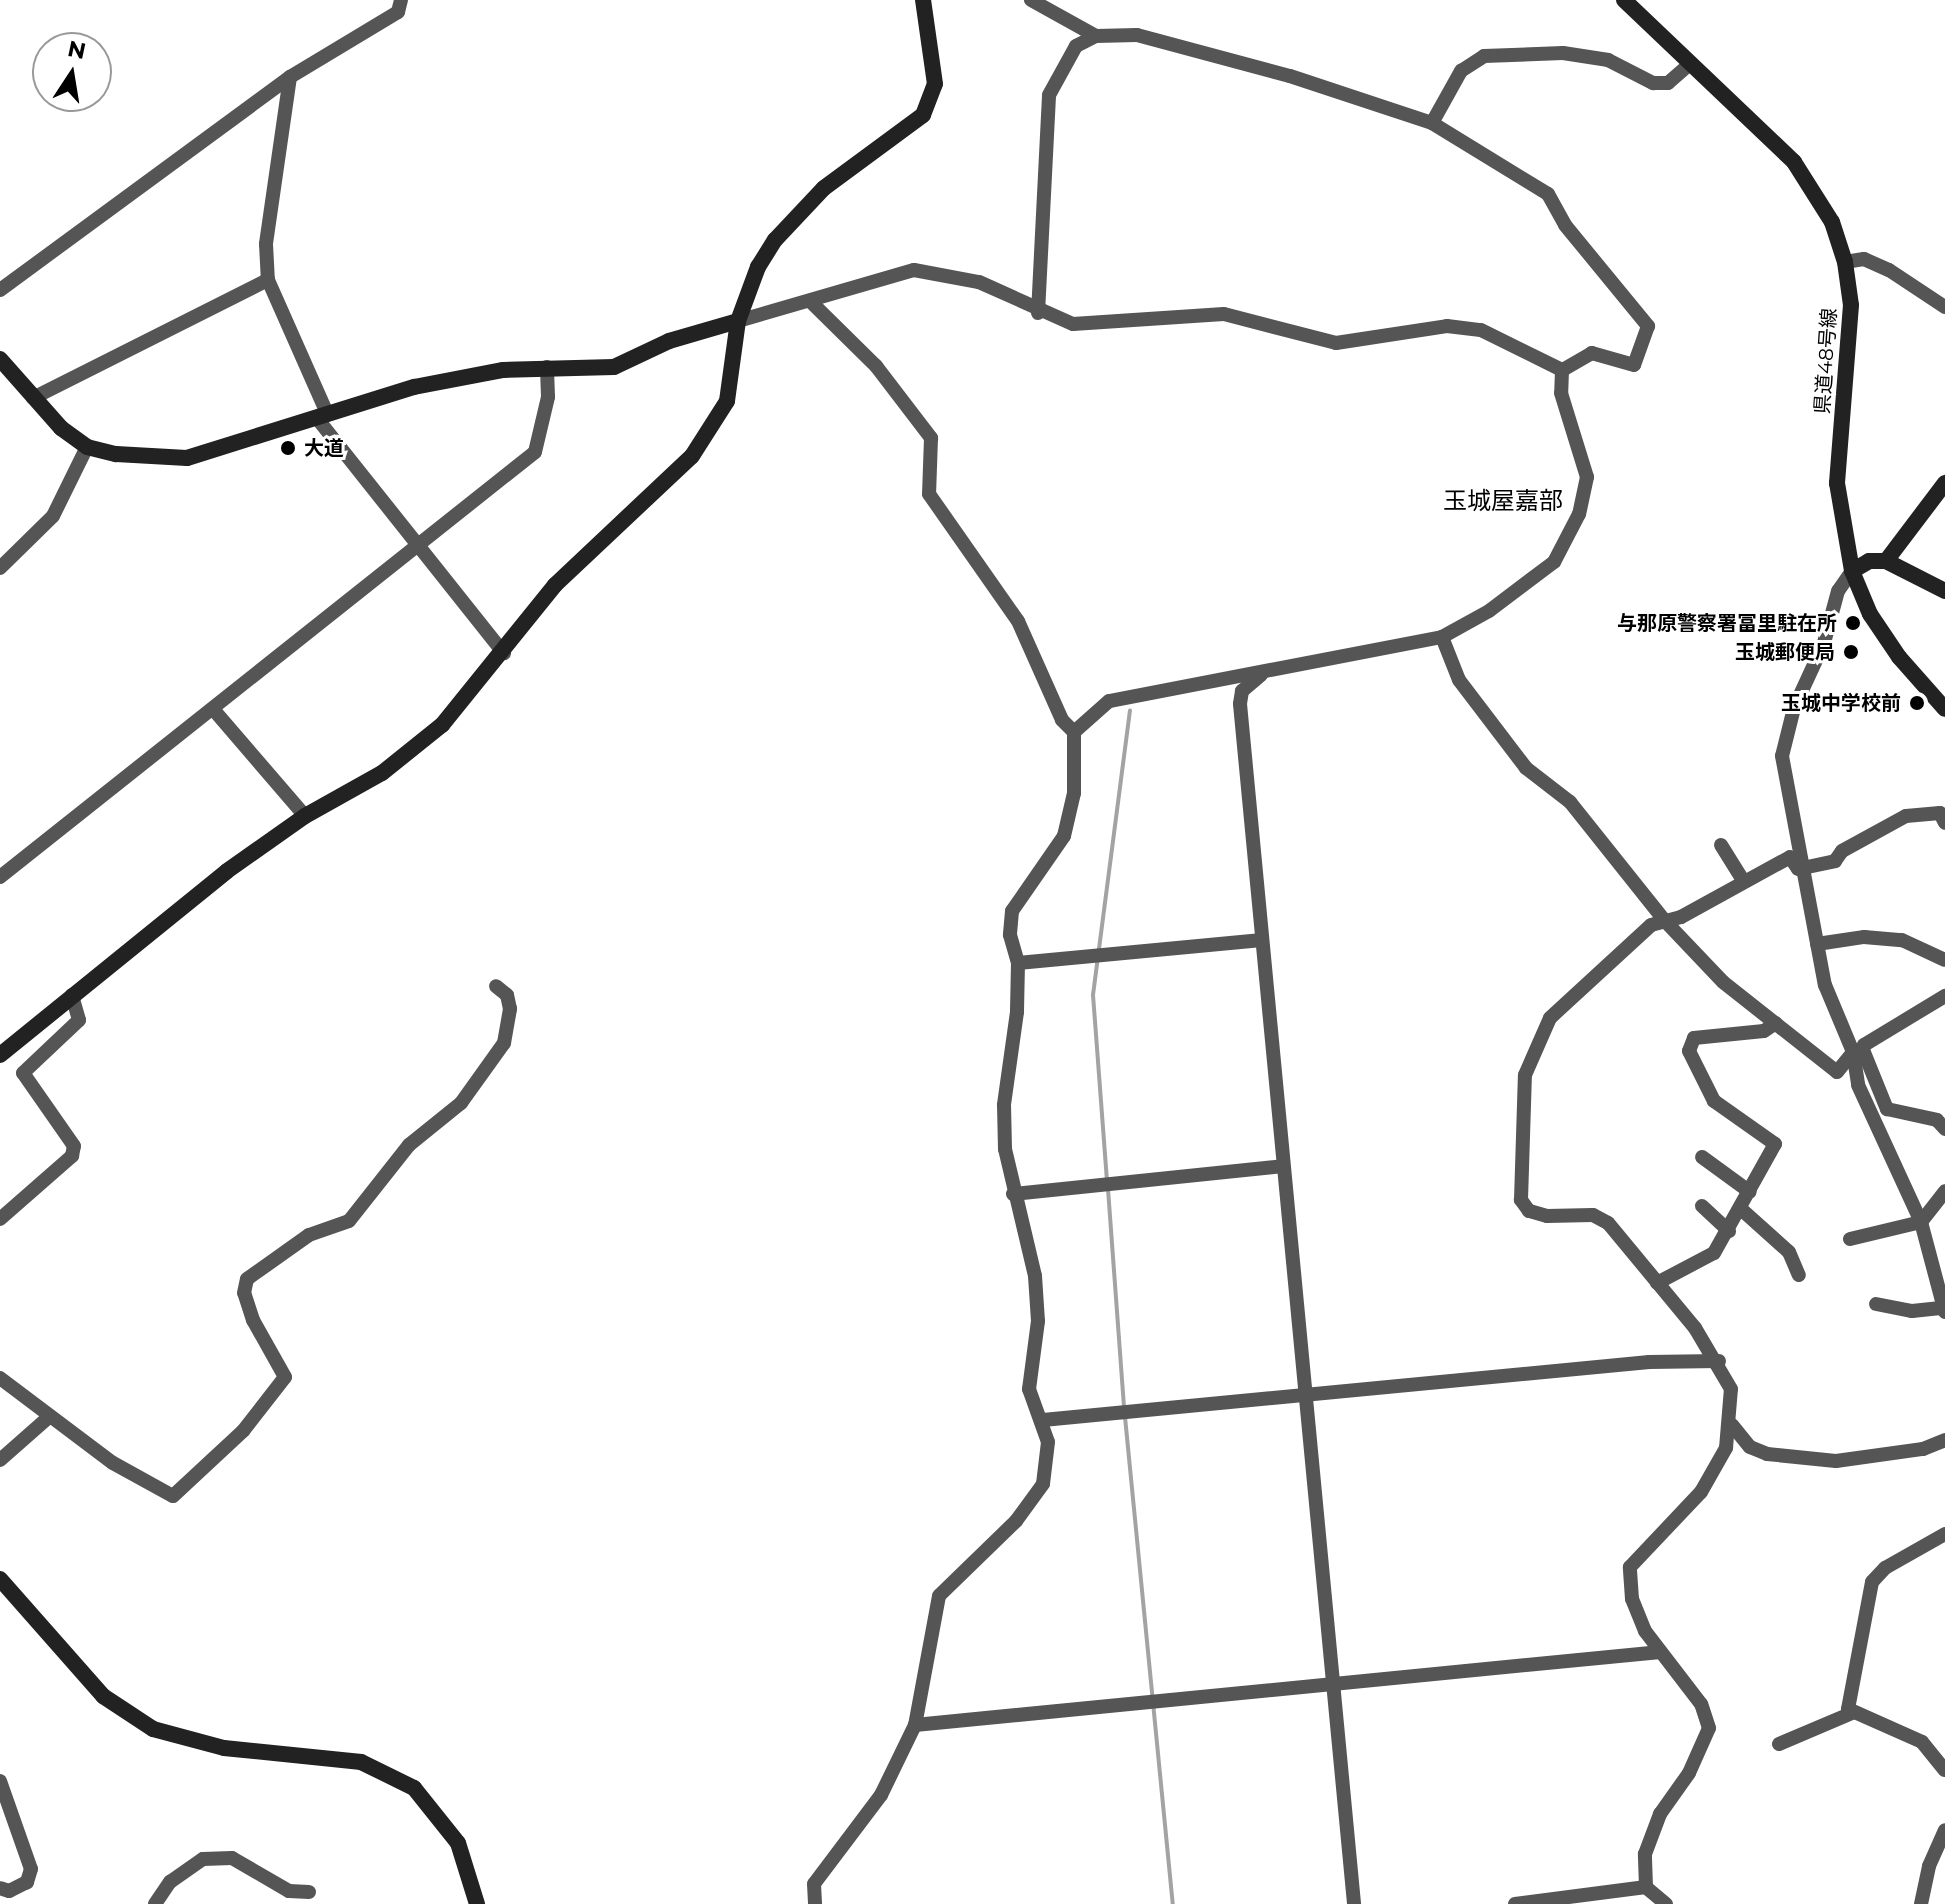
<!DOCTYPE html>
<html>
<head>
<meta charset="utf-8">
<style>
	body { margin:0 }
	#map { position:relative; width:1945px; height:1904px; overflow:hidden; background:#fff; font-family:Montserrat,"Noto Sans JP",sans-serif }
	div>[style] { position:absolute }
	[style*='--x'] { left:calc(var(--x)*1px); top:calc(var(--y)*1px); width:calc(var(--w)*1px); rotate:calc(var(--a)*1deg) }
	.stream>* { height:4px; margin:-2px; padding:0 2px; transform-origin:2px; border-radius:2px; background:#a3a3a3 }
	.street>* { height:14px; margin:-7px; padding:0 7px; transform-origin:7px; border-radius:7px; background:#555 }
	.secondary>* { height:16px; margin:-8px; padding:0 8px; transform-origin:8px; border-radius:8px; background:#222 }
	.dots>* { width:22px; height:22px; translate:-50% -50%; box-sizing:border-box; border:4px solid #fff; border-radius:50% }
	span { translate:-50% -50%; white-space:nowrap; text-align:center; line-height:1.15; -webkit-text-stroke:6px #fff; paint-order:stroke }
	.street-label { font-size:20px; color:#000 }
	.poi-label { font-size:20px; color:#000; font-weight:700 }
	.left { translate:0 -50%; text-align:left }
	.right { translate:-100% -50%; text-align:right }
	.quarter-label { font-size:24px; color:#000 }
	.north { position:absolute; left:32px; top:32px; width:80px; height:80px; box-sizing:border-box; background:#fff; border:2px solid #999; border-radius:50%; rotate:12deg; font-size:22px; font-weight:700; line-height:32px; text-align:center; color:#000 }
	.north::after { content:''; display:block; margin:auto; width:28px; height:36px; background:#000; clip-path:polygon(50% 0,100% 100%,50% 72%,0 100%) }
</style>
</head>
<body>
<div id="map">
	<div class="stream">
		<i style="--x:1107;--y:1181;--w:187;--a:-94.3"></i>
		<i style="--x:1093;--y:995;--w:287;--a:-82.6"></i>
		<i style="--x:1108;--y:1189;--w:220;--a:85.8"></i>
		<i style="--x:1125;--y:1417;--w:489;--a:84.4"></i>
	</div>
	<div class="street">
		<i style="--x:1031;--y:0;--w:74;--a:29"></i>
		<i style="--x:290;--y:77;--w:169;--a:98.2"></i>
		<i style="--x:266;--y:244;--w:36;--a:87"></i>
		<i style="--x:268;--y:280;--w:145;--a:66.1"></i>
		<i style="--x:1432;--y:123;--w:60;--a:-60.9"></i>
		<i style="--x:1461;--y:71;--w:27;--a:-33"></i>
		<i style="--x:1484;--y:56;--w:79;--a:-2.2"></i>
		<i style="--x:1563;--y:53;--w:46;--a:8.8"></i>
		<i style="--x:1608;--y:60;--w:51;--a:27.1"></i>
		<i style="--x:1653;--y:83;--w:15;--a:0"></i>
		<i style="--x:1668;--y:83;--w:30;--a:-41"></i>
		<i style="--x:1845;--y:262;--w:19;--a:-9"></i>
		<i style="--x:1864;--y:259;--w:27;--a:24"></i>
		<i style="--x:1889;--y:270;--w:67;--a:33.5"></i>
		<i style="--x:0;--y:290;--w:360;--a:-36.3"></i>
		<i style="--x:290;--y:77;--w:126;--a:-31"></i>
		<i style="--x:398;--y:12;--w:12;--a:-76"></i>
		<i style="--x:810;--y:301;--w:93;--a:44.6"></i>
		<i style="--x:876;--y:366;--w:91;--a:52.6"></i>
		<i style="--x:931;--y:438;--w:56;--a:92"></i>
		<i style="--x:929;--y:494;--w:155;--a:55"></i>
		<i style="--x:1018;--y:621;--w:108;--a:66"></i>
		<i style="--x:1062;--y:720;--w:17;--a:45"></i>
		<i style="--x:1074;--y:732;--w:61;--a:90"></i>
		<i style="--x:1074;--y:793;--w:44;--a:103.1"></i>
		<i style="--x:1064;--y:836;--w:91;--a:124.7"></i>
		<i style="--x:1012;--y:911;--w:24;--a:95"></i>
		<i style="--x:1010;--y:935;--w:29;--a:74"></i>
		<i style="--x:1018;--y:963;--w:49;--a:91.2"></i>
		<i style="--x:1017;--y:1012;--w:94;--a:98"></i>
		<i style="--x:1004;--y:1105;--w:44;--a:88.7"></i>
		<i style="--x:1005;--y:1149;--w:130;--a:76.7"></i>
		<i style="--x:1035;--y:1276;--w:45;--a:86.2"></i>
		<i style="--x:1038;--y:1321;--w:69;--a:97.5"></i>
		<i style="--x:1029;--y:1389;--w:56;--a:70.3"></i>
		<i style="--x:1048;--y:1442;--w:42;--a:96.8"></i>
		<i style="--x:1043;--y:1484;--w:46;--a:126.1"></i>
		<i style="--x:1016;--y:1521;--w:107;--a:135.8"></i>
		<i style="--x:939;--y:1596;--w:131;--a:100.5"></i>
		<i style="--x:915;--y:1725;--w:78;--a:115.9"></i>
		<i style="--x:881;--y:1795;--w:111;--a:127"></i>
		<i style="--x:814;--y:1884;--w:20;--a:87"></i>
		<i style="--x:1038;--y:313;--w:218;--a:-87.1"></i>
		<i style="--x:1049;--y:95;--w:56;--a:-61.1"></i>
		<i style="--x:1076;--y:46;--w:22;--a:-27"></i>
		<i style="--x:1096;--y:36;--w:41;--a:-1.4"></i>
		<i style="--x:1137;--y:35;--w:158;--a:15"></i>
		<i style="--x:1290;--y:76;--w:150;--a:18.3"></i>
		<i style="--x:1432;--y:123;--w:136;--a:31.5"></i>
		<i style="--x:1548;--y:194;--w:35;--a:61"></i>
		<i style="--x:1565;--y:225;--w:131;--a:50.6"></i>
		<i style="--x:1648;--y:326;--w:41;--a:109.7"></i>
		<i style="--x:1634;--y:365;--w:44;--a:-164.1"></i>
		<i style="--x:1592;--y:353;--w:34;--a:150"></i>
		<i style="--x:1562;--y:370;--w:23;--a:92"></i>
		<i style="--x:1561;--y:393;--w:88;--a:72.8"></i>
		<i style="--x:1587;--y:477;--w:38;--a:102"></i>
		<i style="--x:1579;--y:514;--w:54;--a:117.5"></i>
		<i style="--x:1554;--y:562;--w:81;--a:143"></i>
		<i style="--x:1489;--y:611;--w:54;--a:151"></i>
		<i style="--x:1442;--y:637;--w:339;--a:169.1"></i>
		<i style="--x:1109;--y:701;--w:47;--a:138.5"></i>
		<i style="--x:738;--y:321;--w:183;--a:-16.2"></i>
		<i style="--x:914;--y:270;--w:66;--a:10.5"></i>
		<i style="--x:979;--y:282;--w:103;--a:24.1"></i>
		<i style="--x:1073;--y:324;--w:151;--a:-3.8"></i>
		<i style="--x:1224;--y:314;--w:116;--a:14.5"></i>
		<i style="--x:1336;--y:343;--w:112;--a:-8.7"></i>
		<i style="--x:1447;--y:326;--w:34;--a:7"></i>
		<i style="--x:1481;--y:330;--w:90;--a:26.3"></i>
		<i style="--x:33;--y:398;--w:263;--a:-26.7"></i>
		<i style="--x:316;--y:417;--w:302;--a:51.5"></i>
		<i style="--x:0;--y:568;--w:74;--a:-44.5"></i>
		<i style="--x:53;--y:516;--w:77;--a:-63.8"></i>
		<i style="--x:1852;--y:571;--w:24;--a:125"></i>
		<i style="--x:1838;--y:591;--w:54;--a:105.1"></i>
		<i style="--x:1824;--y:643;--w:72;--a:114.8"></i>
		<i style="--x:1794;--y:708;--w:49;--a:104"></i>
		<i style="--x:1782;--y:756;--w:233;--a:79.4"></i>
		<i style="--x:1825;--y:985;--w:73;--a:67.3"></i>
		<i style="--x:1853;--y:1052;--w:33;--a:81"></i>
		<i style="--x:1858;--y:1085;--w:151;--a:65.3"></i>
		<i style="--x:1921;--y:1222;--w:93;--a:75.1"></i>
		<i style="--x:1442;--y:637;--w:46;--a:68.4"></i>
		<i style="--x:1459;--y:680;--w:111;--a:52.7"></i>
		<i style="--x:1526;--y:768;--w:56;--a:37.7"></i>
		<i style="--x:1570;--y:802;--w:152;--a:51.4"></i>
		<i style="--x:1665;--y:921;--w:84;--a:46.4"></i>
		<i style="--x:1723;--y:982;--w:145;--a:38.3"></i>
		<i style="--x:1837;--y:1072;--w:26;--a:-51"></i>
		<i style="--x:1853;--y:1052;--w:10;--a:-11"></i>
		<i style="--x:1863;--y:1050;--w:64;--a:67.9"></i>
		<i style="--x:1887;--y:1109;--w:51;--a:12.4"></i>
		<i style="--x:1937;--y:1120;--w:12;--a:48"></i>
		<i style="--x:1261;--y:675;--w:25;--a:140"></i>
		<i style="--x:1242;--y:691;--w:13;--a:99"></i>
		<i style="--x:1240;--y:704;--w:1205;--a:84.57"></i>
		<i style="--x:213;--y:709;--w:141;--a:49.3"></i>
		<i style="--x:1721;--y:845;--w:40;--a:58"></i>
		<i style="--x:0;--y:877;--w:683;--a:-38.46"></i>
		<i style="--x:535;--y:452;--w:57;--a:-76.7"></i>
		<i style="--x:548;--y:397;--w:30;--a:-92"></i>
		<i style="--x:1817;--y:944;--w:48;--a:-8.5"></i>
		<i style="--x:1864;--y:937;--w:38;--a:5"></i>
		<i style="--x:1902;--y:940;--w:47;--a:24.9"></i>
		<i style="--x:1018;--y:963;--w:245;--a:-5.4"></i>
		<i style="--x:1863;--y:1050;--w:5;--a:-79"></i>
		<i style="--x:1864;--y:1045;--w:95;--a:-31.2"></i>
		<i style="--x:1702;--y:1157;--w:59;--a:36.1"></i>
		<i style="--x:1013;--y:1194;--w:271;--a:-5.9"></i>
		<i style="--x:1702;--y:1206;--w:37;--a:43"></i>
		<i style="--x:1741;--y:1209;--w:64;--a:41.9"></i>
		<i style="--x:1789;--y:1252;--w:25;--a:67"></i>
		<i style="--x:0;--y:1219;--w:96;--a:-41.2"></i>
		<i style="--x:72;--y:1156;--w:10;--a:-79"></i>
		<i style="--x:74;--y:1146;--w:89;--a:-124.9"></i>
		<i style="--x:23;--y:1073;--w:77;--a:-43.4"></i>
		<i style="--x:79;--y:1020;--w:26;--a:-106"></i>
		<i style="--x:1850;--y:1239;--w:73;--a:-13.5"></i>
		<i style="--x:1921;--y:1222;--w:39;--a:-52"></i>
		<i style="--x:1657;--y:1283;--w:64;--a:-27.8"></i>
		<i style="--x:1714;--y:1253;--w:125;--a:-60.8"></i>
		<i style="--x:1775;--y:1144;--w:75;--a:-144.8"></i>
		<i style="--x:1714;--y:1101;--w:56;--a:-116.6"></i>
		<i style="--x:1689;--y:1051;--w:14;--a:-69"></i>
		<i style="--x:1694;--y:1038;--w:70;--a:-5.7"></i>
		<i style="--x:1764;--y:1031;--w:14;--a:-34"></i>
		<i style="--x:1876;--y:1304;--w:37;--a:11"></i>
		<i style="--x:1912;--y:1311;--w:31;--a:-6"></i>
		<i style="--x:0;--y:1378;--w:141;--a:37"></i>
		<i style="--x:113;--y:1463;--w:68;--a:28.8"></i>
		<i style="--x:173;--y:1496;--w:96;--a:-42.9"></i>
		<i style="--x:243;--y:1431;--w:68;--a:-52.1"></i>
		<i style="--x:285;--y:1377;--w:65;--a:-119.3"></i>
		<i style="--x:253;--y:1320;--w:28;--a:-108"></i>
		<i style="--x:244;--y:1293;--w:14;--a:-78"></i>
		<i style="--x:247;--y:1279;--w:76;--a:-35.4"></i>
		<i style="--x:309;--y:1235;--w:42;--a:-19.3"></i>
		<i style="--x:349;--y:1221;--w:97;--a:-51.7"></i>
		<i style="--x:409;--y:1145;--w:67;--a:-38.9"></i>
		<i style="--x:461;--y:1103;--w:74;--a:-54.4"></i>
		<i style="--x:504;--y:1043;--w:35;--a:-80"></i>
		<i style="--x:510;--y:1009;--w:14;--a:-102"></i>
		<i style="--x:507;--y:995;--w:14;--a:-141"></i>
		<i style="--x:1043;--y:1420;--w:609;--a:-5.47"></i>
		<i style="--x:1649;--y:1362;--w:70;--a:-0.8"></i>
		<i style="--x:1732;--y:1425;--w:28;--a:51"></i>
		<i style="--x:1750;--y:1447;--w:18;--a:22"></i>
		<i style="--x:1767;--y:1454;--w:69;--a:5.8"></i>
		<i style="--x:1836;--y:1461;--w:88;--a:-7.9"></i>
		<i style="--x:1923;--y:1449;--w:24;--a:-22"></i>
		<i style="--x:0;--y:1460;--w:65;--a:-41.3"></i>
		<i style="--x:1945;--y:1534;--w:69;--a:150.5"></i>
		<i style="--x:1885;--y:1568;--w:19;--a:133"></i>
		<i style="--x:1872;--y:1582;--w:129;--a:100.7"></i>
		<i style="--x:1848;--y:1709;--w:81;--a:24"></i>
		<i style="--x:1922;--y:1742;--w:36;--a:51"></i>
		<i style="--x:915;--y:1725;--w:749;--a:-5.6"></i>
		<i style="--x:1779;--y:1744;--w:79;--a:-23"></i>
		<i style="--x:0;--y:1781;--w:93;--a:70.6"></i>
		<i style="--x:31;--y:1869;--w:14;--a:107"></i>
		<i style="--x:27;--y:1882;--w:20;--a:153"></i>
		<i style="--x:9;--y:1891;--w:9;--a:-162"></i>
		<i style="--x:155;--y:1904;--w:27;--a:-56"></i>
		<i style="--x:170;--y:1882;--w:40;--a:-34.9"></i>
		<i style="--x:203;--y:1859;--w:29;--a:-2"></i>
		<i style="--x:232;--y:1858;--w:66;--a:30.1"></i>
		<i style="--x:289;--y:1891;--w:20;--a:3"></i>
		<i style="--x:1515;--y:1904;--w:132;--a:-7.4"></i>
		<i style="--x:1666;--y:1904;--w:26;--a:-140"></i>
		<i style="--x:1646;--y:1887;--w:33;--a:-92"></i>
		<i style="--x:1645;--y:1854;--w:43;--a:-69.4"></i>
		<i style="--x:1660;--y:1814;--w:50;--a:-54.7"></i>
		<i style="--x:1689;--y:1773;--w:49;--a:-66"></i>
		<i style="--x:1709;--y:1728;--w:25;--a:-108"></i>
		<i style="--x:1701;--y:1704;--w:92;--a:-127.5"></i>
		<i style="--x:1645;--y:1631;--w:35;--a:-112"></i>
		<i style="--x:1632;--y:1599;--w:32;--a:-94"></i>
		<i style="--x:1630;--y:1567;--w:103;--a:-46.6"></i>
		<i style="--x:1701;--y:1492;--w:51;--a:-60.4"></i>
		<i style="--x:1726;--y:1448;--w:59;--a:-85.2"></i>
		<i style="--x:1731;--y:1389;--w:71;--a:-120.5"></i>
		<i style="--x:1695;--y:1328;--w:136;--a:-129.6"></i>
		<i style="--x:1608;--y:1223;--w:17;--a:-152"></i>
		<i style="--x:1593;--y:1215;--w:46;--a:178.8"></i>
		<i style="--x:1547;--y:1216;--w:19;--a:-164"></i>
		<i style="--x:1529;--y:1211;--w:14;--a:-126"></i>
		<i style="--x:1521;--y:1200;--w:125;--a:-88.2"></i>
		<i style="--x:1525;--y:1075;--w:62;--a:-66.3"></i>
		<i style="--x:1550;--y:1018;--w:137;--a:-42.6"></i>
		<i style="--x:1651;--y:925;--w:31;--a:-15"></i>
		<i style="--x:1681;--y:917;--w:124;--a:-28.8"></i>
		<i style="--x:1790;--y:857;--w:14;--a:56"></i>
		<i style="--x:1798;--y:869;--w:38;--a:-12"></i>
		<i style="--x:1835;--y:861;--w:12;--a:-55"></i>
		<i style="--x:1842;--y:851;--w:73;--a:-28.7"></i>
		<i style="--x:1906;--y:816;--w:34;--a:-5"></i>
		<i style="--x:1940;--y:813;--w:11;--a:63"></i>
		<i style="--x:1921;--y:1904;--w:39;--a:-78"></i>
		<i style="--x:1929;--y:1866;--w:39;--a:-66"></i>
	</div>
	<div class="secondary">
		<i style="--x:1624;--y:0;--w:235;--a:43.6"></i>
		<i style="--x:1794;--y:162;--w:71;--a:57.7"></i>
		<i style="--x:1832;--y:222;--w:42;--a:72"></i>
		<i style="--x:1845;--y:262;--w:43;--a:82.1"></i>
		<i style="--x:1851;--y:305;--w:179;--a:94.5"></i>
		<i style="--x:1837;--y:483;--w:89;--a:80.3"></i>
		<i style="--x:1852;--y:571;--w:47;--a:67.3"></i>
		<i style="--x:1870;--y:614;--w:52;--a:56"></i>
		<i style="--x:1899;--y:657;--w:69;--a:48.5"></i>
		<i style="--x:0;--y:359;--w:92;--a:48.5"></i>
		<i style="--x:61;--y:428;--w:32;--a:36"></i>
		<i style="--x:87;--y:447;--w:30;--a:14"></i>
		<i style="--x:116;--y:454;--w:71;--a:3.2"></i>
		<i style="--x:187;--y:458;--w:238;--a:-17.4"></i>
		<i style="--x:414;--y:387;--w:91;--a:-10.8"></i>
		<i style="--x:503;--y:370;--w:111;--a:-1.5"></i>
		<i style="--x:614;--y:367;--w:61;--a:-25.3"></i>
		<i style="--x:669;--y:341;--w:72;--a:-16.2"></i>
		<i style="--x:1886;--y:561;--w:98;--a:-52.9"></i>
		<i style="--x:1852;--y:571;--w:20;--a:-30"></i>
		<i style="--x:1869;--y:561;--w:17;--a:0"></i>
		<i style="--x:1886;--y:561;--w:66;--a:27"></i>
		<i style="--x:0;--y:1055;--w:292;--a:-39"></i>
		<i style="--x:227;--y:871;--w:95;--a:-35.2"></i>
		<i style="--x:305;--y:816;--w:88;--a:-29.2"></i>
		<i style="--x:382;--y:773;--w:77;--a:-38.7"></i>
		<i style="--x:442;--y:725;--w:180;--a:-51.1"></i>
		<i style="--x:555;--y:585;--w:188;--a:-43.3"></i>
		<i style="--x:692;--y:456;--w:65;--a:-57.5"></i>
		<i style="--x:727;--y:401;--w:81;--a:-82.2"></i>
		<i style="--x:738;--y:321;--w:58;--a:-69.7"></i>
		<i style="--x:758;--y:267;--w:32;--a:-58"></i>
		<i style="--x:775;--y:240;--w:71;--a:-46.7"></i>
		<i style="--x:824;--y:188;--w:123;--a:-36.4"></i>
		<i style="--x:923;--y:115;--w:33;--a:-69"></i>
		<i style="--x:935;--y:84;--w:85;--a:-98.1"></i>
		<i style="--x:0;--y:1579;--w:156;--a:48.6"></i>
		<i style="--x:103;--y:1696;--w:60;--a:33.4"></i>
		<i style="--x:153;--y:1729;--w:73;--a:15"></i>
		<i style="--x:224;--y:1748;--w:138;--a:5.8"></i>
		<i style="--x:361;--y:1762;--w:59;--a:26.1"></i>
		<i style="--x:414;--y:1788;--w:70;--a:51.3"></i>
		<i style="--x:458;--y:1843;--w:64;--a:72.7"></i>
	</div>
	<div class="dots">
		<i style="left:288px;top:448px;background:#000"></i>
		<i style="left:1853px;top:623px;background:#000"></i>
		<i style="left:1851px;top:652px;background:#000"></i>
		<i style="left:1917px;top:703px;background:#000"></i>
	</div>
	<div class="street-label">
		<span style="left:1826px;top:361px;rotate:-86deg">県道48号線</span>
	</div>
	<div class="poi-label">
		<span class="left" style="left:304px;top:448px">大道</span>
		<span class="right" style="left:1837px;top:623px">与那原警察署冨里駐在所</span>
		<span class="right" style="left:1835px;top:652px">玉城郵便局</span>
		<span class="right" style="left:1901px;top:703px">玉城中学校前</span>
	</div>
	<div class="quarter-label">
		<span style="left:1503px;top:501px">玉城屋嘉部</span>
	</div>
	<div class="north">N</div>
</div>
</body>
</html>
